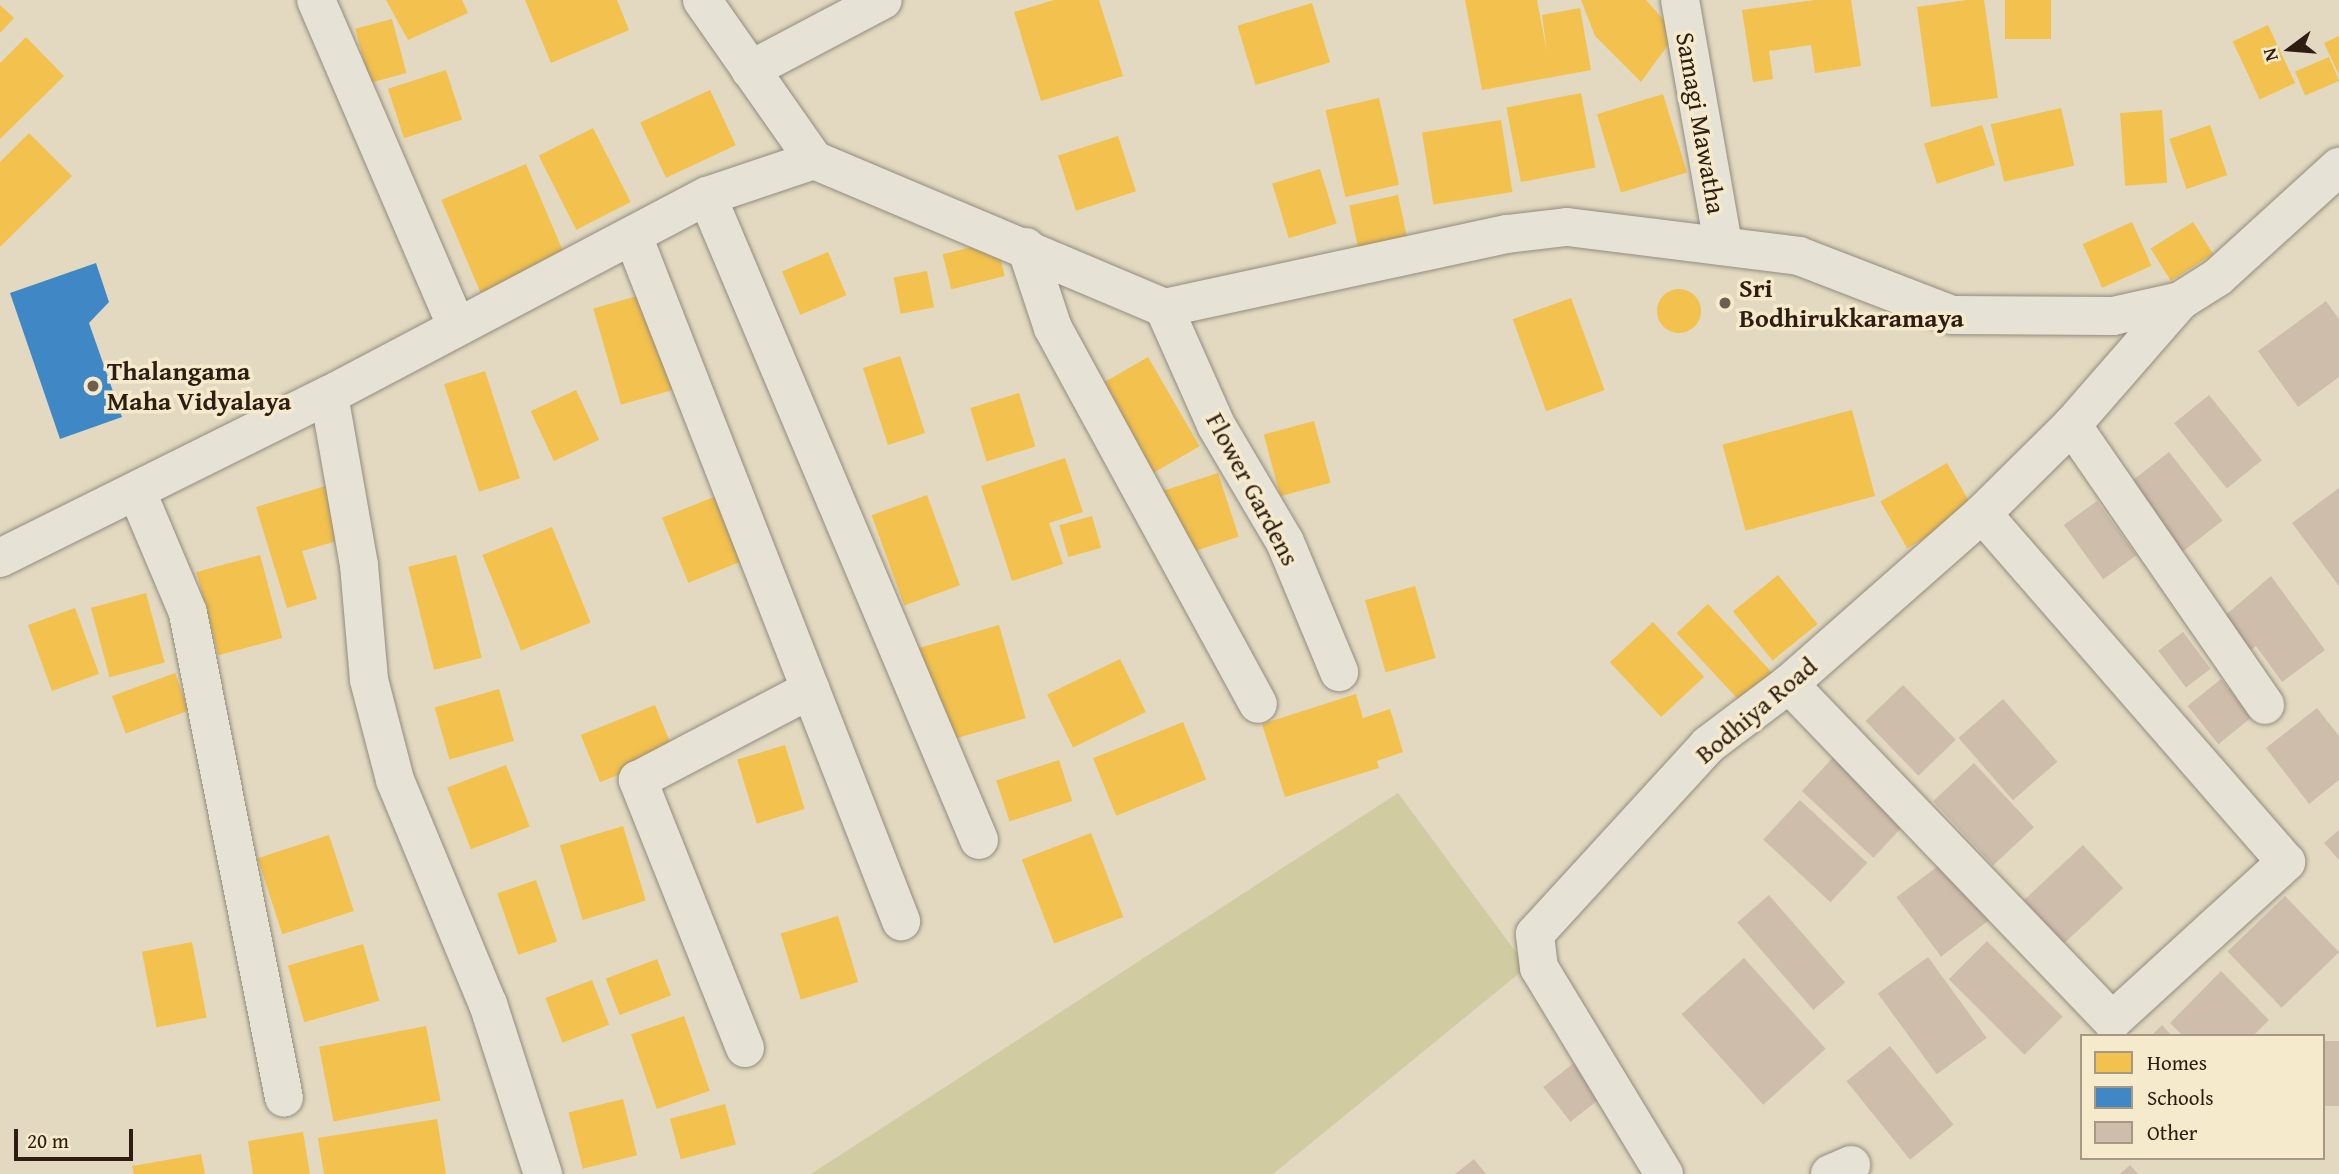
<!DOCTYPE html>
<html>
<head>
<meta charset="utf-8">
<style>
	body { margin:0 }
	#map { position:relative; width:2339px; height:1174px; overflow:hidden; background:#e2d9c0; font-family:"Gentium Book Plus",serif }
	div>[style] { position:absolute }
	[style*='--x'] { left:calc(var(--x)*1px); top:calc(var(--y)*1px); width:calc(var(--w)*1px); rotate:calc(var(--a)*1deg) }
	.green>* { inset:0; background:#d0cba0 }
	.homes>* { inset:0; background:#f2c14e; transform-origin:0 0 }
	.round { border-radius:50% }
	.schools>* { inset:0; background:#3f88c5 }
	.building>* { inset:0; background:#cfbdac; transform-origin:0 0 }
	.roads { filter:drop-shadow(0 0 2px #938c7d) drop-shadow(0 0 2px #938c7d) }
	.street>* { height:38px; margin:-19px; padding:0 19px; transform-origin:19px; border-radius:19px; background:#e7e2d6 }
	.secondary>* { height:38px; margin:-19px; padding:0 19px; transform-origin:19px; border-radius:19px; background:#e7e2d6 }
	.dots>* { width:19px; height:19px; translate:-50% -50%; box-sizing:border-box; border:4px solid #f6eacc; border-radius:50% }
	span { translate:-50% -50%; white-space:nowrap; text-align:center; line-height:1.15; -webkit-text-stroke:7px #f6eacc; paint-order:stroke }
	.street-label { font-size:26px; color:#2d1d12 }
	.poi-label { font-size:26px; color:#2d1d12; font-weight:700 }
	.left { translate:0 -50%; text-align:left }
	.legend { position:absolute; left:2080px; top:1034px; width:245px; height:126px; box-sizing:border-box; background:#f6eacc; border:2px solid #a69882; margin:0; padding:9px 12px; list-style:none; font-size:21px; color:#2d1d12 }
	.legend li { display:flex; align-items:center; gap:14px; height:35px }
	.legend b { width:35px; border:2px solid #a69882 }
	.north { position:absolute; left:2255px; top:14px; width:70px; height:70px; -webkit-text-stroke:5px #f6eacc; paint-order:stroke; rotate:254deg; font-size:19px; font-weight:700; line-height:28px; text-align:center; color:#2d1d12 }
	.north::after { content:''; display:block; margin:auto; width:24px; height:32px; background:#2d1d12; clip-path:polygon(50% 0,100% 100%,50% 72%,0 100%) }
	.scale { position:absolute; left:14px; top:1129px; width:119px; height:32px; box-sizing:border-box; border:4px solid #2d1d12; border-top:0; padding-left:9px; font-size:21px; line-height:24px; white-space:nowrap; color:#2d1d12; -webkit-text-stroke:5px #f6eacc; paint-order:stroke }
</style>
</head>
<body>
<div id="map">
	<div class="green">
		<i style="clip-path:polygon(1398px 793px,1527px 967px,1273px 1174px,811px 1174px)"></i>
	</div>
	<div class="homes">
		<i style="clip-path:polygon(386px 0,462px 0,468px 13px,408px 40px)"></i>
		<i style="clip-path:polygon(525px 0,617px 0,629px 30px,551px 63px)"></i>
		<i style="clip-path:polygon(1054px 0,1099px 0,1123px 76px,1041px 101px,1014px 12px)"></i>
		<i style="clip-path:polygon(1465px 0,1537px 0,1547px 53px,1542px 15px,1580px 8px,1591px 70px,1482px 90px)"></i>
		<i style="clip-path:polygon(1581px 0,1646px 0,1676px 34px,1641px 82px,1595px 36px)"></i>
		<i style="clip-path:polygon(1815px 0,1851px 0,1861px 66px,1815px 73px,1811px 45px,1769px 51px,1773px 79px,1753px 82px,1742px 10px)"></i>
		<i style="clip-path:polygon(1967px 0,1984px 0,1998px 98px,1931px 107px,1917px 7px)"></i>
		<i style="left:2005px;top:0;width:46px;height:39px"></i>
		<i style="left:1312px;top:3px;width:62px;height:78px;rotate:73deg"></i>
		<i style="clip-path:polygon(0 5px,14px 18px,0 33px)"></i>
		<i style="left:392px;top:19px;width:56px;height:38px;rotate:75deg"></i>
		<i style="left:2268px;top:25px;width:64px;height:39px;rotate:65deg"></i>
		<i style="clip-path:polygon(2339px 36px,2339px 75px,2324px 43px)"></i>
		<i style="clip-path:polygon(26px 37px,64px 76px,0 139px,0 63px)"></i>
		<i style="left:2329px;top:57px;width:26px;height:37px;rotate:67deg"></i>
		<i style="left:446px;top:70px;width:52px;height:61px;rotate:72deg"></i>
		<i style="left:710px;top:90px;width:61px;height:77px;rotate:65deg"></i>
		<i style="left:1581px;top:93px;width:76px;height:76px;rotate:79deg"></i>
		<i style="left:1663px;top:94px;width:82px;height:69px;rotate:73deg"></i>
		<i style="left:1379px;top:98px;width:89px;height:55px;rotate:77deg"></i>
		<i style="left:2061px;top:108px;width:59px;height:72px;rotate:77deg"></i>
		<i style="left:2162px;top:110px;width:73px;height:42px;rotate:86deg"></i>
		<i style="left:1501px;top:120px;width:73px;height:80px;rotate:81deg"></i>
		<i style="left:1982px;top:125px;width:42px;height:61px;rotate:72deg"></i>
		<i style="left:2210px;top:125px;width:53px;height:43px;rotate:71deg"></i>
		<i style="left:593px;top:128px;width:83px;height:61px;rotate:63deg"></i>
		<i style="clip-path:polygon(29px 133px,72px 176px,0 247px,0 162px)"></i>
		<i style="left:1118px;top:136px;width:58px;height:63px;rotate:72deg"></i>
		<i style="left:526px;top:164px;width:101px;height:92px;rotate:67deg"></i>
		<i style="left:1320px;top:169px;width:57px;height:50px;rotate:73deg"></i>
		<i style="left:1398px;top:195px;width:48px;height:50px;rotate:78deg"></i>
		<i style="left:2132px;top:222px;width:48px;height:54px;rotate:66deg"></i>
		<i style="left:2193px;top:222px;width:38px;height:50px;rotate:58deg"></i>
		<i style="left:996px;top:241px;width:36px;height:55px;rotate:76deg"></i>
		<i style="left:828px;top:252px;width:47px;height:50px;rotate:67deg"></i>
		<i style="left:927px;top:271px;width:37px;height:34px;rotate:79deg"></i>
		<i class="round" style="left:1657px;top:289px;width:44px;height:44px"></i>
		<i style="left:651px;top:292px;width:100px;height:60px;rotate:74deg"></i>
		<i style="left:1571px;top:298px;width:98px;height:62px;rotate:70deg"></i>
		<i style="left:900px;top:356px;width:81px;height:39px;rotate:72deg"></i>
		<i style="left:1148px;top:357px;width:103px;height:61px;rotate:60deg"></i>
		<i style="left:485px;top:371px;width:113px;height:43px;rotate:72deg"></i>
		<i style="left:576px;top:390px;width:55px;height:50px;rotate:65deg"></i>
		<i style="left:1019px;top:393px;width:56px;height:51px;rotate:73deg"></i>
		<i style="left:1852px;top:410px;width:89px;height:134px;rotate:75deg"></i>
		<i style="left:1314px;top:421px;width:64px;height:52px;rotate:75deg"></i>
		<i style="clip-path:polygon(1065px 458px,1083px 512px,1049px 523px,1063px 564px,1012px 581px,981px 486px)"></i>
		<i style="left:1947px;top:463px;width:54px;height:77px;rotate:60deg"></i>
		<i style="left:1218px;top:473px;width:67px;height:59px;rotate:72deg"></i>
		<i style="clip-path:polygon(342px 481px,344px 539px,302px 551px,317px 599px,287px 608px,256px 507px)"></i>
		<i style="left:726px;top:492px;width:70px;height:69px;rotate:68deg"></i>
		<i style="left:927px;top:495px;width:96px;height:59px;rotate:70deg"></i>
		<i style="left:1092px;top:516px;width:33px;height:34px;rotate:74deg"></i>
		<i style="left:552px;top:527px;width:103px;height:75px;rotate:68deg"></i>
		<i style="left:260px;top:555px;width:86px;height:66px;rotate:75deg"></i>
		<i style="left:456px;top:555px;width:106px;height:49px;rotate:76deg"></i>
		<i style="left:1778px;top:575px;width:63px;height:58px;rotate:51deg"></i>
		<i style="left:1415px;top:586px;width:75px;height:52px;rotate:74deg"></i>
		<i style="left:146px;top:593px;width:72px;height:57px;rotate:75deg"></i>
		<i style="left:1708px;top:604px;width:105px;height:43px;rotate:47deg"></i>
		<i style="left:75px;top:608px;width:70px;height:50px;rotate:70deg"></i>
		<i style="left:1653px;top:622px;width:75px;height:59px;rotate:47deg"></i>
		<i style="left:999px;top:625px;width:97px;height:86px;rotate:74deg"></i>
		<i style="left:1120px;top:659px;width:59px;height:81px;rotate:64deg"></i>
		<i style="left:175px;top:673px;width:40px;height:67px;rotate:70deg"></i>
		<i style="left:499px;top:689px;width:54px;height:67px;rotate:74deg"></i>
		<i style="clip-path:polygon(1356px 694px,1363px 718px,1390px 709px,1403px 752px,1377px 761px,1379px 768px,1285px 797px,1262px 724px)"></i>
		<i style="left:655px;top:705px;width:51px;height:80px;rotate:68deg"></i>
		<i style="left:1183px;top:722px;width:62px;height:97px;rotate:68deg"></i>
		<i style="left:785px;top:745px;width:67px;height:50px;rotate:73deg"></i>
		<i style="left:1059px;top:760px;width:43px;height:66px;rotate:72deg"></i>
		<i style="left:506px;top:765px;width:66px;height:63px;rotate:69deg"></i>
		<i style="left:623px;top:826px;width:78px;height:66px;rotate:73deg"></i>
		<i style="left:1091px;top:833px;width:90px;height:74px;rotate:69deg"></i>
		<i style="left:329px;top:835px;width:80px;height:75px;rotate:72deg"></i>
		<i style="left:536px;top:880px;width:65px;height:41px;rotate:71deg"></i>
		<i style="left:838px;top:916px;width:69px;height:60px;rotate:73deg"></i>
		<i style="left:192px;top:942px;width:77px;height:51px;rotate:79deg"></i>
		<i style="left:363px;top:944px;width:59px;height:78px;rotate:74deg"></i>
		<i style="left:657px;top:959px;width:39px;height:55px;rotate:69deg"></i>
		<i style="left:592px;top:980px;width:48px;height:50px;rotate:69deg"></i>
		<i style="left:684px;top:1016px;width:79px;height:56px;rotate:71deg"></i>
		<i style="left:426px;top:1026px;width:76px;height:109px;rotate:79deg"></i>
		<i style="left:623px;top:1099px;width:58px;height:56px;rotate:76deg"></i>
		<i style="left:725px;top:1104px;width:42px;height:57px;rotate:75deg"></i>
		<i style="clip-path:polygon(437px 1119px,446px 1174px,324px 1174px,318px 1138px)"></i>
		<i style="clip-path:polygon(303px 1132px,310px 1174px,253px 1174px,248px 1141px)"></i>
		<i style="clip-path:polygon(201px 1154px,205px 1174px,134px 1174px,132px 1166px)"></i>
	</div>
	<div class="schools">
		<i style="clip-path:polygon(96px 263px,109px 302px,89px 323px,122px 417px,60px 439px,10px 293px)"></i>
	</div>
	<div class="building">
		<i style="clip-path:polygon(2326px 301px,2339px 319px,2339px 377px,2298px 407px,2258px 351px)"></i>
		<i style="left:2209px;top:395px;width:84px;height:45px;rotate:51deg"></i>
		<i style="left:2169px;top:452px;width:87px;height:54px;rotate:52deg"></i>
		<i style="clip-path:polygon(2339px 488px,2339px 586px,2292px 523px)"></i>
		<i style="left:2097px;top:501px;width:67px;height:41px;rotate:54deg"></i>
		<i style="clip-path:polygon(2271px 576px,2325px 650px,2282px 682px,2256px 646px,2238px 659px,2214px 625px)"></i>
		<i style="left:2183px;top:632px;width:46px;height:31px;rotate:53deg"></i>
		<i style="left:2221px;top:679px;width:49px;height:43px;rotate:51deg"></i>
		<i style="left:1903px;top:685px;width:76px;height:52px;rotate:46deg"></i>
		<i style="left:2003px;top:699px;width:83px;height:59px;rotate:49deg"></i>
		<i style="clip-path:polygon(2317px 708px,2339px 736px,2339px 780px,2309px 804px,2266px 748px)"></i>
		<i style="left:1840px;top:750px;width:98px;height:56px;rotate:43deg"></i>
		<i style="left:1974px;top:763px;width:88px;height:56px;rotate:47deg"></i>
		<i style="left:1800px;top:800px;width:92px;height:54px;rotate:43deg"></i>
		<i style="clip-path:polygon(2339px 830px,2339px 860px,2324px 843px)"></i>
		<i style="left:2083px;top:845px;width:59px;height:81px;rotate:47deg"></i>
		<i style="left:1946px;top:860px;width:74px;height:62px;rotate:53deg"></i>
		<i style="left:1769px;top:895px;width:116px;height:42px;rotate:49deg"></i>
		<i style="left:2285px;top:896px;width:78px;height:80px;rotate:46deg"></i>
		<i style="left:1987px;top:941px;width:107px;height:54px;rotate:45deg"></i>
		<i style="left:1928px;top:957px;width:100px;height:62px;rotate:54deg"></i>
		<i style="left:1744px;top:958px;width:122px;height:84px;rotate:48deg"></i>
		<i style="clip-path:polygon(2221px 971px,2269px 1020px,2253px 1036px,2183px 1036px,2170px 1023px)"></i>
		<i style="clip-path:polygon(2162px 1025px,2172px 1036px,2151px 1036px)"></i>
		<i style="left:2339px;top:1041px;width:65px;height:16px;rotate:90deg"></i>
		<i style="left:1890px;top:1046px;width:101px;height:56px;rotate:51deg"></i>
		<i style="left:1574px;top:1063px;width:44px;height:39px;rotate:52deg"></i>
		<i style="clip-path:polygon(1474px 1159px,1486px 1174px,1455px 1174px)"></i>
		<i style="clip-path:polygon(2130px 1165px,2138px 1174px,2120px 1174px)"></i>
	</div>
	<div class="roads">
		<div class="street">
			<i style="--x:316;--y:0;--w:354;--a:66.7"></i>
			<i style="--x:702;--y:0;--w:195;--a:55"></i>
			<i style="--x:1680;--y:0;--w:249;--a:80"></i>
			<i style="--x:750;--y:70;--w:150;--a:-27.8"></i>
			<i style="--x:707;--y:196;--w:699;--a:67.1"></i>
			<i style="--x:633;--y:236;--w:736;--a:68.63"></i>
			<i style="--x:1026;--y:247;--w:85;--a:71.6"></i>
			<i style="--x:1053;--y:328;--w:428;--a:61.4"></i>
			<i style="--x:1164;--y:308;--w:128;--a:66"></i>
			<i style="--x:1216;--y:425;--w:136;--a:59.5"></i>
			<i style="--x:1285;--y:542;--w:141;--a:67.4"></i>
			<i style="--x:329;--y:395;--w:173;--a:80"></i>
			<i style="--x:359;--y:565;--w:115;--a:85"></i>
			<i style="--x:369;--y:680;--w:103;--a:75.4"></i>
			<i style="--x:395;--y:780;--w:243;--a:67.5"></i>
			<i style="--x:488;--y:1004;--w:179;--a:72.1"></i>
			<i style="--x:2072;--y:425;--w:340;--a:55.4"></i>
			<i style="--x:137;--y:492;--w:131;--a:67.1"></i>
			<i style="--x:188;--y:613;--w:494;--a:78.8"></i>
			<i style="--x:1789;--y:684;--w:467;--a:46.2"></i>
			<i style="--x:2112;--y:1021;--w:236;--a:-42.4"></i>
			<i style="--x:2286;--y:862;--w:462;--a:-131.1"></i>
			<i style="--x:745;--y:1048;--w:289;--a:-111.8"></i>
			<i style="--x:638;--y:780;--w:195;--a:-27.7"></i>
			<i style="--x:1664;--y:1174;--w:241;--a:-121.2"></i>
			<i style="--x:1539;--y:968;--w:34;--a:-97"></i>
			<i style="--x:1535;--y:934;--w:256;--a:-47.5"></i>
			<i style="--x:1708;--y:745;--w:101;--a:-37"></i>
			<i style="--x:1789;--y:684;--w:257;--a:-41.4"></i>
			<i style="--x:1982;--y:514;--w:127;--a:-44.7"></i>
			<i style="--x:2072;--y:425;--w:164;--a:-48.9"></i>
			<i style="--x:1830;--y:1174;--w:23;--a:-23"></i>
		</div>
		<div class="secondary">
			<i style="--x:0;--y:558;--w:367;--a:-26.4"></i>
			<i style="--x:329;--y:395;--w:427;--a:-27.8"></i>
			<i style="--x:707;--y:196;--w:113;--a:-18.6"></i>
			<i style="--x:814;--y:160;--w:380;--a:22.9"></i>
			<i style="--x:1164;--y:308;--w:351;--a:-12.2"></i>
			<i style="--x:1507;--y:234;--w:60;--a:-6.7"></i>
			<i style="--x:1567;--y:227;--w:234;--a:7.1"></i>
			<i style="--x:1799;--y:256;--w:164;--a:21.1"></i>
			<i style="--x:1952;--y:315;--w:161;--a:0.4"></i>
			<i style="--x:2113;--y:316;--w:69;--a:-12.6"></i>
			<i style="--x:2180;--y:301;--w:45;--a:-32.3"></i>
			<i style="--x:2218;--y:277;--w:164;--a:-42.3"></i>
		</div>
	</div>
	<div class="dots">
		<i style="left:1725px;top:303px;background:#6c5f4f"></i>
		<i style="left:93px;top:386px;background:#6c5f4f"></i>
	</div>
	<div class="street-label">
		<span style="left:1701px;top:123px;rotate:80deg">Samagi Mawatha</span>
		<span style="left:1253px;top:489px;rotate:62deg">Flower Gardens</span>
		<span style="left:1756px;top:710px;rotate:-40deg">Bodhiya Road</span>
	</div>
	<div class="poi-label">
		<span class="left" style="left:1739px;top:303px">Sri<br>Bodhirukkaramaya</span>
		<span class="left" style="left:107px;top:386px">Thalangama<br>Maha Vidyalaya</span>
	</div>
	<ul class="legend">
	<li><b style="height:19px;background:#f2c14e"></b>Homes</li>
	<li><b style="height:19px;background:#3f88c5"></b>Schools</li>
	<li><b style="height:19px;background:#cfbdac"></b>Other</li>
	</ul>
	<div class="north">N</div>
	<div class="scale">20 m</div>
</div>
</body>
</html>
